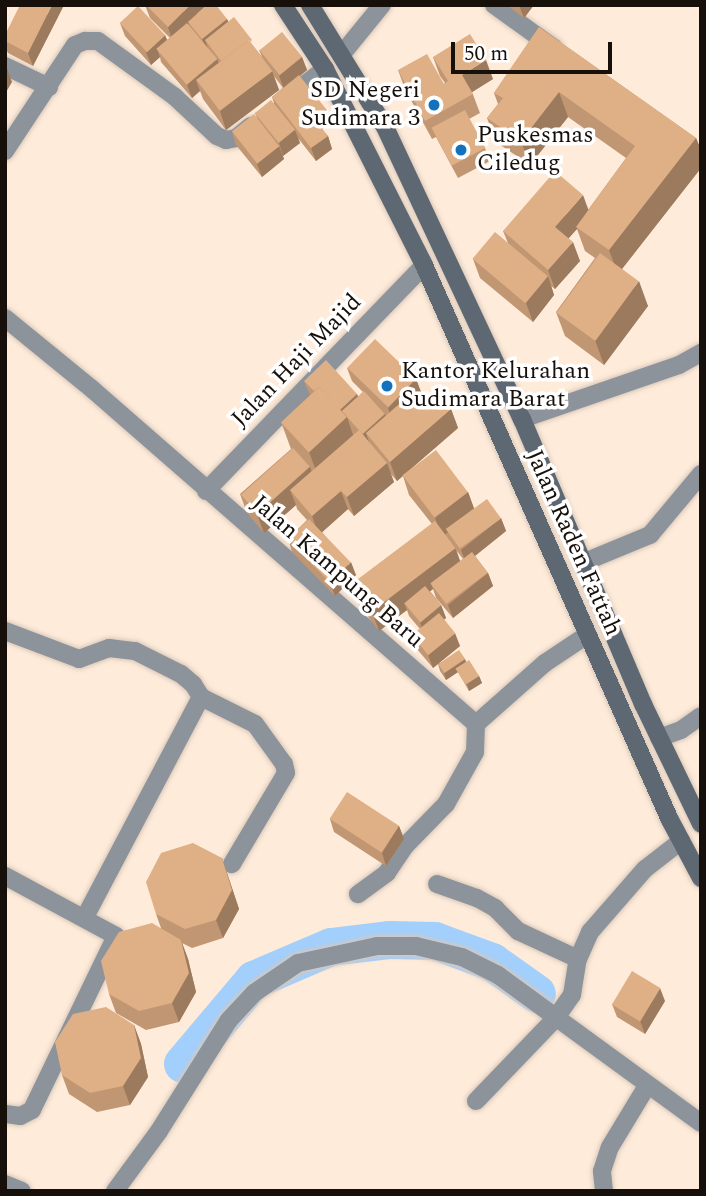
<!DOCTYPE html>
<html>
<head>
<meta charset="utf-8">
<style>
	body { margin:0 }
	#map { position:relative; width:706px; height:1196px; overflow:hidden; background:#feebda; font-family:Spectral,serif }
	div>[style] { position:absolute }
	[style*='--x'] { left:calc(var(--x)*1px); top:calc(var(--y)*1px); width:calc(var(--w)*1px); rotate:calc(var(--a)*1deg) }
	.river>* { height:38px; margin:-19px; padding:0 19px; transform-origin:19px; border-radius:19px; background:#a3cffc }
	.roads { filter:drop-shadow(0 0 2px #d9c8b9) drop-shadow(0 0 2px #d9c8b9) }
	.street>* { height:18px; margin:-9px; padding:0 9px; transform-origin:9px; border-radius:9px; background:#8c939b }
	.secondary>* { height:18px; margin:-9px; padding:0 9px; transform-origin:9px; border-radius:9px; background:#5e6873 }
	.wall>* { inset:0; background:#c09673 }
	.shaded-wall>* { inset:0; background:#9c7a5e }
	.building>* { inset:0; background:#dfaf86; transform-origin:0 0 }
	.dots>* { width:19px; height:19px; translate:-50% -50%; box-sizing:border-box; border:4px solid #fff; border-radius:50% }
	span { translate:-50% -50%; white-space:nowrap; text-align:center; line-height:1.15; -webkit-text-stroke:7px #fff; paint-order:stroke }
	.poi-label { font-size:24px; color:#160f0a }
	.right { translate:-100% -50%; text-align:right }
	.left { translate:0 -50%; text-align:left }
	.street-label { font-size:24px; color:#160f0a }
	.frame { position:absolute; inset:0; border:7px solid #160f0a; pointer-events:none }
	.scale { position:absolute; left:451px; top:42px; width:161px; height:32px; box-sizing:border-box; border:4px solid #160f0a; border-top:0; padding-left:9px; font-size:21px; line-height:24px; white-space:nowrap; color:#160f0a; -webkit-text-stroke:5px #fff; paint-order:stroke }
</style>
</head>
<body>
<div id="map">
	<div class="river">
		<i style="--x:183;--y:1064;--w:110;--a:-49.8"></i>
		<i style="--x:254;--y:980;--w:84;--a:-23.2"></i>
		<i style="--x:331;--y:947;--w:58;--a:-6.9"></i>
		<i style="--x:389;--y:940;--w:46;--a:1.2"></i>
		<i style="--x:435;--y:941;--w:61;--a:20.2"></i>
		<i style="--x:492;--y:962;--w:55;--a:35.4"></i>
	</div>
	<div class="roads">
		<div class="street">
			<i style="--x:494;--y:5;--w:74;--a:35.6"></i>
			<i style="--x:342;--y:54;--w:63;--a:-50.8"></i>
			<i style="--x:5;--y:66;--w:49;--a:25.5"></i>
			<i style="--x:287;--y:98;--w:48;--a:-37.3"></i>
			<i style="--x:5;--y:151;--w:127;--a:-56.6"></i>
			<i style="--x:75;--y:45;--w:11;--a:-22"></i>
			<i style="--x:85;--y:41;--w:13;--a:0"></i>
			<i style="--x:98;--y:41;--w:95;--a:36"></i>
			<i style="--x:175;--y:97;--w:57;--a:42.9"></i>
			<i style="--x:217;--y:136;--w:10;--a:24"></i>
			<i style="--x:226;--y:140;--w:10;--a:-11"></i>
			<i style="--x:236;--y:138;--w:19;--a:-39"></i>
			<i style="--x:5;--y:318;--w:112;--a:39.2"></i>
			<i style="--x:92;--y:389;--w:510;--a:41.1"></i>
			<i style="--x:476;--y:724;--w:28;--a:92"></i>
			<i style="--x:475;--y:752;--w:60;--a:119.1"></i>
			<i style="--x:446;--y:804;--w:59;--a:134.3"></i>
			<i style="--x:405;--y:846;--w:32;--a:124"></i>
			<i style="--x:387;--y:873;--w:36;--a:144"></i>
			<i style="--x:522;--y:419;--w:166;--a:-19"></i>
			<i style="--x:679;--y:365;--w:25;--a:-29"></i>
			<i style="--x:206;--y:491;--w:314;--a:-46"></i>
			<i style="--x:582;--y:563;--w:74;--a:-22.4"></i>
			<i style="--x:650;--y:535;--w:80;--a:-50.1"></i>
			<i style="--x:5;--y:631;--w:79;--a:20.7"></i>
			<i style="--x:79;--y:659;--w:32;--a:-20"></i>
			<i style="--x:109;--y:648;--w:26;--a:7"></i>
			<i style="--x:135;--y:651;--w:51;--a:26.6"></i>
			<i style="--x:181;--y:674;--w:16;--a:40"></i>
			<i style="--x:193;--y:684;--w:15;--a:58"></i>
			<i style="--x:201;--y:697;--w:60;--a:26.6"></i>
			<i style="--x:255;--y:724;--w:49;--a:54.1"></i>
			<i style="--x:284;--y:764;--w:9;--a:77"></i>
			<i style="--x:286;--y:773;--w:106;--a:120.7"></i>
			<i style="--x:476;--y:724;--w:92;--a:-41.5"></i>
			<i style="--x:545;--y:663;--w:50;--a:-33.7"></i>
			<i style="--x:659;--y:738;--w:23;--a:-20"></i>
			<i style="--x:681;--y:730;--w:24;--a:-35"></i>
			<i style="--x:5;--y:876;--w:126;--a:28.4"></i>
			<i style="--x:116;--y:936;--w:193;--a:115.8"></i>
			<i style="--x:32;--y:1110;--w:13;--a:153"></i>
			<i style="--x:20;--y:1116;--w:15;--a:-172"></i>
			<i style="--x:437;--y:884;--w:42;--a:19.3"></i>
			<i style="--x:477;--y:898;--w:21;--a:29"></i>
			<i style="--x:495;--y:908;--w:33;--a:45"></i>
			<i style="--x:518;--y:931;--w:66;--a:25"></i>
			<i style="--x:85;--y:917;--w:249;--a:-62.2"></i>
			<i style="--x:476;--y:1101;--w:114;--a:-46.1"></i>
			<i style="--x:555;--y:1019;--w:29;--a:-55"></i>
			<i style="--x:572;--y:995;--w:36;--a:-81"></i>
			<i style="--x:578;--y:959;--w:30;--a:-66"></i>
			<i style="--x:590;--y:932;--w:84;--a:-48.9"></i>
			<i style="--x:645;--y:869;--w:46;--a:-37.9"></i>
			<i style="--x:5;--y:1184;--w:18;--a:22"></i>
			<i style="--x:115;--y:1191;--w:74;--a:-53.7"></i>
			<i style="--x:159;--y:1131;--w:131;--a:-57.8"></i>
			<i style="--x:229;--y:1020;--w:37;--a:-47"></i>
			<i style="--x:254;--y:993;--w:53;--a:-34.3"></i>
			<i style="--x:298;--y:963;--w:81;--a:-12.1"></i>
			<i style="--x:377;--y:946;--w:39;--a:0"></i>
			<i style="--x:416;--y:946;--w:47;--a:13.4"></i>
			<i style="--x:462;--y:957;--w:40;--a:26.6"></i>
			<i style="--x:498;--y:975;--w:251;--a:36.1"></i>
			<i style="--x:604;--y:1191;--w:20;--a:-96"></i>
			<i style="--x:602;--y:1171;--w:25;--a:-72"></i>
			<i style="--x:610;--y:1147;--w:71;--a:-58.8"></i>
		</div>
		<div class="secondary">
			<i style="--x:283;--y:5;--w:77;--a:56.7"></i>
			<i style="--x:325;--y:69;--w:220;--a:63.2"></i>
			<i style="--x:424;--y:265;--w:607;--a:66.1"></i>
			<i style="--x:670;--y:820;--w:66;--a:61.9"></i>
			<i style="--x:310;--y:5;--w:143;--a:58.4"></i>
			<i style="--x:385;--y:127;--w:323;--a:64.9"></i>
			<i style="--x:522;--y:419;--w:310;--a:67"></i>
			<i style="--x:643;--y:704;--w:133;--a:64.2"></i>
		</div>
	</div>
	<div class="wall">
		<i style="clip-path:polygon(145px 5px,227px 19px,228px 21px,254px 47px,262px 57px,259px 50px,302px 57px,307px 70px,300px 76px,330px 122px,322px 129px,328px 136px,332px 149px,316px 161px,298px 138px,300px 143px,283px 156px,282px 154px,284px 159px,262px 177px,236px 145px,232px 132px,257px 118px,255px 113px,274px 103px,272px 97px,283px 88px,274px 76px,279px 90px,226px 130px,203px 99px,200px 91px,192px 98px,161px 62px,160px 57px,151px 65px,125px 36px,120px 23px,165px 35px,167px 40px,170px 38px,150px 18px)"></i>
		<i style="clip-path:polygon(507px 5px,534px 5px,524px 18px)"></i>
		<i style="clip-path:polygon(63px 7px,33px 66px,8px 53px,5px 47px,5px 35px)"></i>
		<i style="clip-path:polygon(539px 27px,696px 138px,701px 150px,701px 168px,622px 269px,648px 306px,604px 365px,565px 336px,556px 312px,595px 258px,585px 251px,577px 229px,568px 238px,580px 261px,555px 289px,551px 286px,554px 295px,533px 322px,480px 278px,473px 259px,508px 243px,503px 231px,588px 210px,626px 158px,568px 117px,530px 165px,496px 142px,487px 118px,498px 104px,494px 93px)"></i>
		<i style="clip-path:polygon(433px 57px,493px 79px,472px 92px,480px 113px,469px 119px,485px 148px,490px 161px,458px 178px,436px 137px,432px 139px,405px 89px,398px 70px,444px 84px,445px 83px,440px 76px)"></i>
		<i style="clip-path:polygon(evenodd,347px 368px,416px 379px,421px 392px,417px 396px,424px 403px,451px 409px,458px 428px,407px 472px,468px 492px,474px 509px,501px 518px,506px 531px,475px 556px,488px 573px,493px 586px,453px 618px,436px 598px,433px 589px,430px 591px,441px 605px,446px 618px,444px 619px,460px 646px,439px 663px,465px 659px,466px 662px,479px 676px,482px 683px,469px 691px,458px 672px,446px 680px,440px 671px,438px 664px,433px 668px,417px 649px,413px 636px,420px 629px,409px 616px,407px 610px,379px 631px,359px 605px,352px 586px,432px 524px,409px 495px,403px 476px,397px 481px,390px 473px,394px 482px,354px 516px,348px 509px,322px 532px,356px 575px,335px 596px,292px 552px,288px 539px,307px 520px,297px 509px,296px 505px,264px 533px,247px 513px,240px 494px,291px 449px,281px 422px,310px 395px,304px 381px,357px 394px,358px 397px,363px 392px,352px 381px,347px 368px,457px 551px,463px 559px,460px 561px,457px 551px)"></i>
		<i style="clip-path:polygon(330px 819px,399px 826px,404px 839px,386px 866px,334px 832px)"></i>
		<i style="clip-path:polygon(222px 858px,239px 909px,223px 938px,192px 948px,182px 943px,188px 959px,196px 992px,179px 1022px,146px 1030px,116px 1013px,109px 994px,161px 928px,156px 914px)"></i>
		<i style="clip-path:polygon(665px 1001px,645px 1034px,617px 1017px,612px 1004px)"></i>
		<i style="clip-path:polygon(134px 1025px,141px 1044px,148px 1077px,130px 1105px,97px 1112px,69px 1094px,62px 1075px)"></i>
	</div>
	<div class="shaded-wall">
		<i style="clip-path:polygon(52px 5px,62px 5px,63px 7px,33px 66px,28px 53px)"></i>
		<i style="clip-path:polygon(190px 5px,207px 5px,188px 22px,189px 24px,172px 40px,168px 27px)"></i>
		<i style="clip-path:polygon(519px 5px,534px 5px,524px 18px)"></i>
		<i style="clip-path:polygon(227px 19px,232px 32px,205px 40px,209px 51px,207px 52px,202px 39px)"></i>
		<i style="clip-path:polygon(165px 35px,170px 48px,157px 49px,160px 57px,151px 65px,146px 52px)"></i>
		<i style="clip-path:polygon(302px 57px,307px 70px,284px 89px,279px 76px)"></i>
		<i style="clip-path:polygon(217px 59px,222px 72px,196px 80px,200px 91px,192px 98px,187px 85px)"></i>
		<i style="clip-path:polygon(486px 60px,493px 79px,469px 94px,462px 75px)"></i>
		<i style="clip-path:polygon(5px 63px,12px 82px,5px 94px)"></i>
		<i style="clip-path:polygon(272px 71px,279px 90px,226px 130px,220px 111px)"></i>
		<i style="clip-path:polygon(559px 92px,568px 117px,530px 165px,521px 141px)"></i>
		<i style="clip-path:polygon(326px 109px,330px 122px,319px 132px,314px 119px)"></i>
		<i style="clip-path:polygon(295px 130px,300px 143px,283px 156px,279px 143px)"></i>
		<i style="clip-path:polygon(328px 136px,332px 149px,316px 161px,311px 148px)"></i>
		<i style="clip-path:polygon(696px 138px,701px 150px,701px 168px,618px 274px,609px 250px)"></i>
		<i style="clip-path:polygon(279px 146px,284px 159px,262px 177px,257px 164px)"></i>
		<i style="clip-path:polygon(583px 195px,590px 214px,562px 246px,555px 227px)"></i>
		<i style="clip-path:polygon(573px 242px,580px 261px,555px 289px,548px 270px)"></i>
		<i style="clip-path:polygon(548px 276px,554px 295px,533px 322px,526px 303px)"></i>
		<i style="clip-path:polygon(639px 281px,648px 306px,604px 365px,595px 340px)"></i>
		<i style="clip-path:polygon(416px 379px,421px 392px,393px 421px,388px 408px)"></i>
		<i style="clip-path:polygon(357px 394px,362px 407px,347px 417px,358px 450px,321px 484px,309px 452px,335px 414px)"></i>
		<i style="clip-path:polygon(451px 409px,458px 428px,397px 481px,390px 462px)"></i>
		<i style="clip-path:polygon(385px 414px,389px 427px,366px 433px,370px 445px,363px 434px)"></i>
		<i style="clip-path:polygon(387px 463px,394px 482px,354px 516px,347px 497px)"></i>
		<i style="clip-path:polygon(310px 467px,317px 486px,290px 490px,296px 505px,264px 533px,257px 514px)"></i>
		<i style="clip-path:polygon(341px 491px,348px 509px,319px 535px,312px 516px)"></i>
		<i style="clip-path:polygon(468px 492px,475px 511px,442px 537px,435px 518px)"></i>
		<i style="clip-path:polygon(501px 518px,506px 531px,466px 563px,461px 550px)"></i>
		<i style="clip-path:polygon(455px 548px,462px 566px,431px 584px,433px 589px,409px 608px,404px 603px,407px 610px,379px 631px,372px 612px)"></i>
		<i style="clip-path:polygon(351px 562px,356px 575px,335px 596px,330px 583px)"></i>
		<i style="clip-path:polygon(488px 573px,493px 586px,453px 618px,448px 605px)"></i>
		<i style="clip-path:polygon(441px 605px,446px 618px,424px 635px,420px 622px)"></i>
		<i style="clip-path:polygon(455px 633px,460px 646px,433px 668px,428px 655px)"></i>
		<i style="clip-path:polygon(465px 659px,467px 666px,456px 669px,458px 672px,446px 680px,444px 673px)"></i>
		<i style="clip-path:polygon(479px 676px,482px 683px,469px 691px,467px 684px)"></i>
		<i style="clip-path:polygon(399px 826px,404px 839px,386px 866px,382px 853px)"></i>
		<i style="clip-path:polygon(222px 858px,239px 909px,223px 938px,216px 920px)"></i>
		<i style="clip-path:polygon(181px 940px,188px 959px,196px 992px,179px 1022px,172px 1003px)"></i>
		<i style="clip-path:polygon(660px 988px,665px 1001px,645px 1034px,640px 1021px)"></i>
		<i style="clip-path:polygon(134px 1025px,141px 1044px,148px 1077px,130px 1105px,123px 1086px)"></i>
	</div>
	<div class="building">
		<i style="clip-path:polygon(20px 5px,52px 5px,28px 53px,5px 41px,5px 35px)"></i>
		<i style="clip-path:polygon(146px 5px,190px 5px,168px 27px)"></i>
		<i style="clip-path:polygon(207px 5px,216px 5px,227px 19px,202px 39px,188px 22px)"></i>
		<i style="left:138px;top:6px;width:40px;height:25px;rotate:47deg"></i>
		<i style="clip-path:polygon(234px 17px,252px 40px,250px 42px,249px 40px,221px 61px,205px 40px)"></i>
		<i style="left:187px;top:23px;width:47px;height:40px;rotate:50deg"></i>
		<i style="clip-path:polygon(539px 27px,696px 138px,609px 250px,576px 227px,635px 146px,559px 92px,521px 141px,487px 118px,503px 98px,494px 93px)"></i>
		<i style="left:282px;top:32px;width:32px;height:29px;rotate:51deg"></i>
		<i style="clip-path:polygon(470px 34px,486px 60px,462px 75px,473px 94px,425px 121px,398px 70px,427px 54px,444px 84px,448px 81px,433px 57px)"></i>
		<i style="left:249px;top:40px;width:39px;height:66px;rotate:53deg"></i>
		<i style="clip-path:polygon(299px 75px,326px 109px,314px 119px,328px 136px,311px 148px,272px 97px)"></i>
		<i style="left:271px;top:100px;width:38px;height:21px;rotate:51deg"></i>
		<i style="left:465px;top:110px;width:43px;height:38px;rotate:62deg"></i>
		<i style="left:254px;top:114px;width:41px;height:28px;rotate:52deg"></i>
		<i style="clip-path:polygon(555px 171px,583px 195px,555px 227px,573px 242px,548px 270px,503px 231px)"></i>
		<i style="left:495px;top:232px;width:69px;height:35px;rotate:40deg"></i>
		<i style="left:600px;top:253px;width:48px;height:74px;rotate:36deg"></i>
		<i style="left:375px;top:339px;width:57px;height:40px;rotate:44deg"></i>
		<i style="clip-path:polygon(326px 360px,357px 394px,340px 410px,319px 387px,314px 391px,304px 381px)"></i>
		<i style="left:319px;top:387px;width:41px;height:52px;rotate:47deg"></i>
		<i style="left:364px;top:391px;width:31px;height:30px;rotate:48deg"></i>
		<i style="clip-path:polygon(414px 391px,424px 403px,436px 393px,451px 409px,390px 462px,366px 433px)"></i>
		<i style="clip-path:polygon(359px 430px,387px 463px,347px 497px,341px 491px,312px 516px,290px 490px)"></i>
		<i style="left:293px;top:448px;width:25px;height:70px;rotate:48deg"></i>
		<i style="left:436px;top:450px;width:53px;height:42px;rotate:53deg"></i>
		<i style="left:487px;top:499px;width:24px;height:51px;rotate:54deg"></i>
		<i style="left:309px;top:519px;width:60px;height:29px;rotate:46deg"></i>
		<i style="left:435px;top:521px;width:34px;height:105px;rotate:53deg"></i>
		<i style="left:472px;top:552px;width:26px;height:52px;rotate:53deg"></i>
		<i style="left:425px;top:586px;width:25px;height:27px;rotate:50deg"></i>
		<i style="left:439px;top:613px;width:26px;height:35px;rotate:51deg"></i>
		<i style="left:459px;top:650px;width:11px;height:25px;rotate:56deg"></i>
		<i style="left:469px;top:660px;width:19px;height:16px;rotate:58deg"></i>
		<i style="left:347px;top:792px;width:62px;height:32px;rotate:33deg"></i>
		<i style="clip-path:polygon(193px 843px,222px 858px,232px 890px,216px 920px,185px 929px,156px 914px,146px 882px,161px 853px)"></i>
		<i style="clip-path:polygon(152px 923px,181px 940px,189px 973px,172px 1003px,139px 1011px,109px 994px,101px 961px,119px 932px)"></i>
		<i style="left:632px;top:971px;width:33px;height:39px;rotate:31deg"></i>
		<i style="clip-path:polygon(106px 1007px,134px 1025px,141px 1058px,123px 1086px,90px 1093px,62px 1075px,55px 1042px,73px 1014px)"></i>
	</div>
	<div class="dots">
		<i style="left:434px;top:105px;background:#1173bf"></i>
		<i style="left:461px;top:150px;background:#1173bf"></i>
		<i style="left:387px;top:386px;background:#1173bf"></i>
	</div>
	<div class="poi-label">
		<span class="right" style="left:420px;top:105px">SD Negeri<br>Sudimara 3</span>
		<span class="left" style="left:477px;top:150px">Puskesmas<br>Ciledug</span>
		<span class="left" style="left:401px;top:386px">Kantor Kelurahan<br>Sudimara Barat</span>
	</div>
	<div class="street-label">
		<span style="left:297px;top:361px;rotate:-46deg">Jalan Haji Majid</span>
		<span style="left:573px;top:543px;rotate:66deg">Jalan Raden Fattah</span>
		<span style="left:337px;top:572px;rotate:41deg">Jalan Kampung Baru</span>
	</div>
	<div class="frame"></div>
	<div class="scale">50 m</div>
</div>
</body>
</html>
